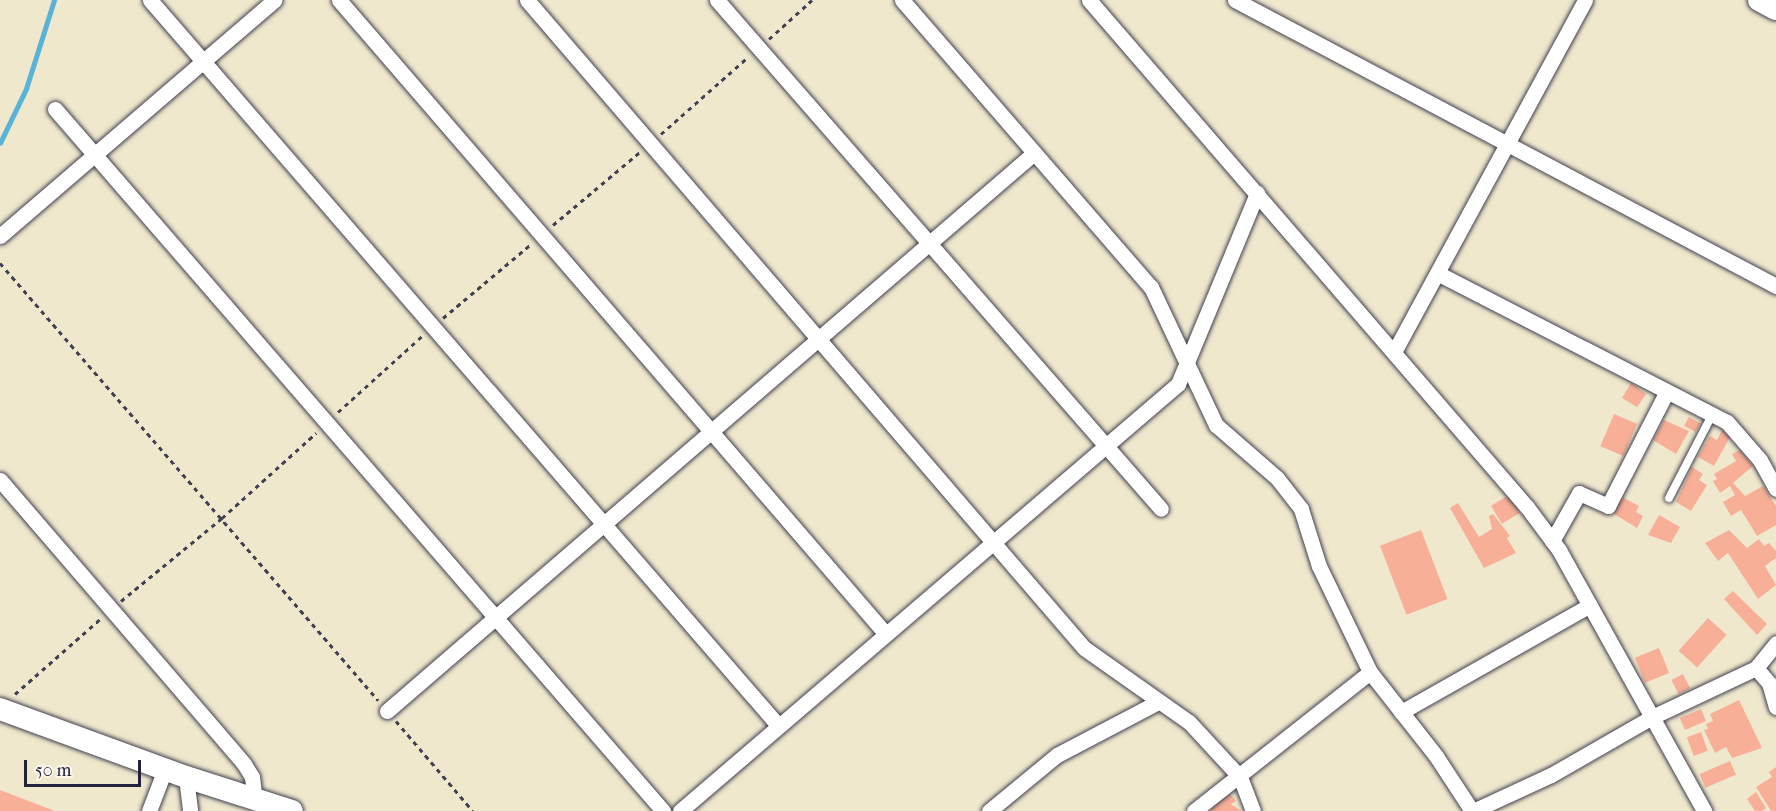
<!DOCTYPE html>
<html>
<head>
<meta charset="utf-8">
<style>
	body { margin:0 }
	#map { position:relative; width:1776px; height:811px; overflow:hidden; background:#f0e8cd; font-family:"IM FELL French Canon",serif }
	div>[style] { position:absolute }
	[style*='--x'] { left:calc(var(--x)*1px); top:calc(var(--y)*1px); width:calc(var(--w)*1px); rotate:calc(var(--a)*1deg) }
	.stream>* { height:4.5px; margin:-2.25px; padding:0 2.25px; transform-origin:2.25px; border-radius:2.25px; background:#59b3d7 }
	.building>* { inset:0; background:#f7b097; transform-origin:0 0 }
	.path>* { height:3px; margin-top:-1.5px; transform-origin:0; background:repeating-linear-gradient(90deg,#414051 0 4.5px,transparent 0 9px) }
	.roads { filter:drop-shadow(0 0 2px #414051) drop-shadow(0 0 2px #414051) }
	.lane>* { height:8px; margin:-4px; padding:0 4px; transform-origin:4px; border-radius:4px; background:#fff }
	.street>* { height:15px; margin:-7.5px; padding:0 7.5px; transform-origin:7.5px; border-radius:7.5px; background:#fff }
	.secondary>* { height:22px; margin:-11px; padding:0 11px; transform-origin:11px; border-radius:11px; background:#fff }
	span { translate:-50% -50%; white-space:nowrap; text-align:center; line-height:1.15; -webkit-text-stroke:6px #fbf7ec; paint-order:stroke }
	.scale { position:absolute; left:24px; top:760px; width:117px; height:27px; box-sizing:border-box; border:3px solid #22223b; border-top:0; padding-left:8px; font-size:18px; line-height:21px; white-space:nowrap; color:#22223b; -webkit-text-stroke:4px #fbf7ec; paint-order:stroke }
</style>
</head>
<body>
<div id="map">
	<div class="stream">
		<i style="--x:0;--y:143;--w:60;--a:-64.3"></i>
		<i style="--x:26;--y:89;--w:93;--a:-72.5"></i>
	</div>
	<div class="building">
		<i style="clip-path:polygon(1631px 383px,1646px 394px,1637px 407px,1622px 398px)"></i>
		<i style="left:1614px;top:414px;width:25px;height:35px;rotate:23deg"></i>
		<i style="left:1689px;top:417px;width:13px;height:10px;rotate:29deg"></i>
		<i style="clip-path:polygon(1664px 420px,1689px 431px,1676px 454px,1653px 440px)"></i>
		<i style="clip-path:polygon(1722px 430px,1731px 435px,1714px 466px,1698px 457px,1710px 436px,1717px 440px)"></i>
		<i style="clip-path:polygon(1740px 450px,1753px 466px,1733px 483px,1745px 496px,1763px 486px,1776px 506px,1776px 525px,1757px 536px,1741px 510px,1731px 516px,1723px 502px,1735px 495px,1730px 486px,1720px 493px,1713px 481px,1717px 479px,1714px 474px,1736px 461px,1732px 454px)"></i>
		<i style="clip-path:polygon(1692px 467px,1703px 474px,1699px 480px,1707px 485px,1691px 511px,1676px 502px)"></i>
		<i style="left:1509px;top:495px;width:21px;height:21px;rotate:59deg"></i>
		<i style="clip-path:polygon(1622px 497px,1639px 506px,1636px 512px,1643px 516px,1637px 528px,1611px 512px)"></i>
		<i style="clip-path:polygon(1458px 503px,1479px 537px,1492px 529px,1489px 516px,1493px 514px,1510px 536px,1507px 538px,1516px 553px,1484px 568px,1450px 508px)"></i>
		<i style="clip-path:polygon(1659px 515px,1680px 527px,1671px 543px,1648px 535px)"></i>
		<i style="left:1421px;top:530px;width:74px;height:44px;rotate:69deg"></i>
		<i style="clip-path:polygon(1729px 530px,1747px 548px,1759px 539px,1764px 546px,1769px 543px,1776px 551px,1776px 558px,1765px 566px,1776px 585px,1758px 599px,1728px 553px,1718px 561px,1705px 543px)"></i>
		<i style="clip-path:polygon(1733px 591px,1767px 624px,1757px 635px,1724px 599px)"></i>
		<i style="left:1708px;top:618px;width:25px;height:44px;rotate:42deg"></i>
		<i style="left:1659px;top:648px;width:27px;height:26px;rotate:68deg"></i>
		<i style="left:1683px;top:674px;width:16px;height:13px;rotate:63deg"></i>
		<i style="clip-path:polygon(1739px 700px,1762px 748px,1732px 758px,1726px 747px,1715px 753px,1704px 730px,1708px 729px,1706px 724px,1713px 721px,1710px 714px)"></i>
		<i style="left:1701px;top:709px;width:13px;height:23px;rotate:67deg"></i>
		<i style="left:1701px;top:732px;width:20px;height:15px;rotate:70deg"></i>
		<i style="left:1730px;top:761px;width:15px;height:33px;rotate:67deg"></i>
		<i style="clip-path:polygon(1776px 767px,1776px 811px,1771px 811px,1756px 787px,1772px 777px,1769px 772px)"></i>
		<i style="clip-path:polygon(0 790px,55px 811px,0 811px)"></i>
		<i style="clip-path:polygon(1756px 792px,1766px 808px,1762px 811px,1755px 811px,1747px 799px)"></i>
		<i style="clip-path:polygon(1230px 794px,1236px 801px,1231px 804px,1241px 811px,1212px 811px,1210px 808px)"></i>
	</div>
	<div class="path">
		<i style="--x:769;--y:39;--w:58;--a:-42.2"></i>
		<i style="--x:661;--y:134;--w:116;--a:-41.5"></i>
		<i style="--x:553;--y:225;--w:114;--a:-40"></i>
		<i style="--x:0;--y:263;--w:578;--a:49.14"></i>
		<i style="--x:443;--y:318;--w:114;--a:-40"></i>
		<i style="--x:338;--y:412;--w:113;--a:-42.1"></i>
		<i style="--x:121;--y:601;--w:131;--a:-39.4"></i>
		<i style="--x:222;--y:518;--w:127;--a:-42.1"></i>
		<i style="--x:15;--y:694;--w:113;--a:-41.4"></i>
		<i style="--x:396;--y:721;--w:118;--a:49.5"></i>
	</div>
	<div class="roads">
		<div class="lane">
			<i style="--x:1669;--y:498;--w:93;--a:-62.6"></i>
		</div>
		<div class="street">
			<i style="--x:150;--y:0;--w:958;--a:49.11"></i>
			<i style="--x:339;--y:0;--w:836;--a:49.22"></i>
			<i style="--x:527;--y:0;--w:854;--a:49.32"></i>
			<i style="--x:1084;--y:648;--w:128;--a:35.2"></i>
			<i style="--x:1189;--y:722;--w:75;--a:47.2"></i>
			<i style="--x:1240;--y:777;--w:36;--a:69"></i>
			<i style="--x:717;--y:0;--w:675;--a:48.9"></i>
			<i style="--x:902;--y:0;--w:380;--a:49.1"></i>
			<i style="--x:1151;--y:287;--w:153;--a:64.8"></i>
			<i style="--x:1216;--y:425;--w:81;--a:41"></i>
			<i style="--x:1277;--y:478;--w:39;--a:52"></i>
			<i style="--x:1301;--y:509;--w:60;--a:72.5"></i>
			<i style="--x:1319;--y:566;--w:118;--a:64.3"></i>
			<i style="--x:1370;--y:672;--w:107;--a:51.8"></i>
			<i style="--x:1436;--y:756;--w:66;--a:56.8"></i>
			<i style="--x:1089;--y:0;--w:670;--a:49.18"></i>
			<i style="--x:1527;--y:507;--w:54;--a:53.3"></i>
			<i style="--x:1559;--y:550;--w:299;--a:60.9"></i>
			<i style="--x:1235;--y:0;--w:612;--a:27.86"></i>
			<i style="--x:55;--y:109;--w:929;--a:49.1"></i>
			<i style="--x:0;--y:236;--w:362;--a:-40.7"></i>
			<i style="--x:1439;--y:274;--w:324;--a:27.2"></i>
			<i style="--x:1727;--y:422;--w:50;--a:49"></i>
			<i style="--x:1760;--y:460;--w:33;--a:61"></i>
			<i style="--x:1394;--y:352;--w:400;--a:-61.5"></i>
			<i style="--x:0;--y:480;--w:374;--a:49.3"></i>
			<i style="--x:244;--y:764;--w:15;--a:58"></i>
			<i style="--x:252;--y:777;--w:23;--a:83"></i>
			<i style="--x:1552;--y:541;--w:55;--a:-60.6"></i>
			<i style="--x:1579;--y:493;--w:32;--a:24"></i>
			<i style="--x:1608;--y:506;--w:127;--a:-62.8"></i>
			<i style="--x:1756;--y:668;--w:20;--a:49"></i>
			<i style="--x:1769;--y:683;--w:25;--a:74"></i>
			<i style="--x:387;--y:711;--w:854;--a:-40.78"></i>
			<i style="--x:1401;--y:712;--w:217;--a:-29.5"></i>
			<i style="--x:186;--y:777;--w:34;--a:83"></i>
			<i style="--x:149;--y:811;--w:45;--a:-69.1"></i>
			<i style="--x:680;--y:811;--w:656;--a:-40.61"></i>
			<i style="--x:1178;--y:384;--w:207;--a:-67.5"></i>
			<i style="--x:989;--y:811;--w:88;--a:-39.5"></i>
			<i style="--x:1057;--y:755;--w:114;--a:-27.7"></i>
			<i style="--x:1194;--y:811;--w:224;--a:-38.3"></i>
			<i style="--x:1473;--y:811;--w:86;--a:-24.8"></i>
			<i style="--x:1551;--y:775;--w:116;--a:-29.9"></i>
			<i style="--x:1652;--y:717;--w:115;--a:-25.2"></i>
			<i style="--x:1756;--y:668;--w:32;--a:-51"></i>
		</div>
		<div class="secondary">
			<i style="--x:1759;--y:0;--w:19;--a:28"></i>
			<i style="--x:0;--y:709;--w:198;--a:20.1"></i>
			<i style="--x:186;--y:777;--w:111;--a:17.8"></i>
		</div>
	</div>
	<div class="scale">50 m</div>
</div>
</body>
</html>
